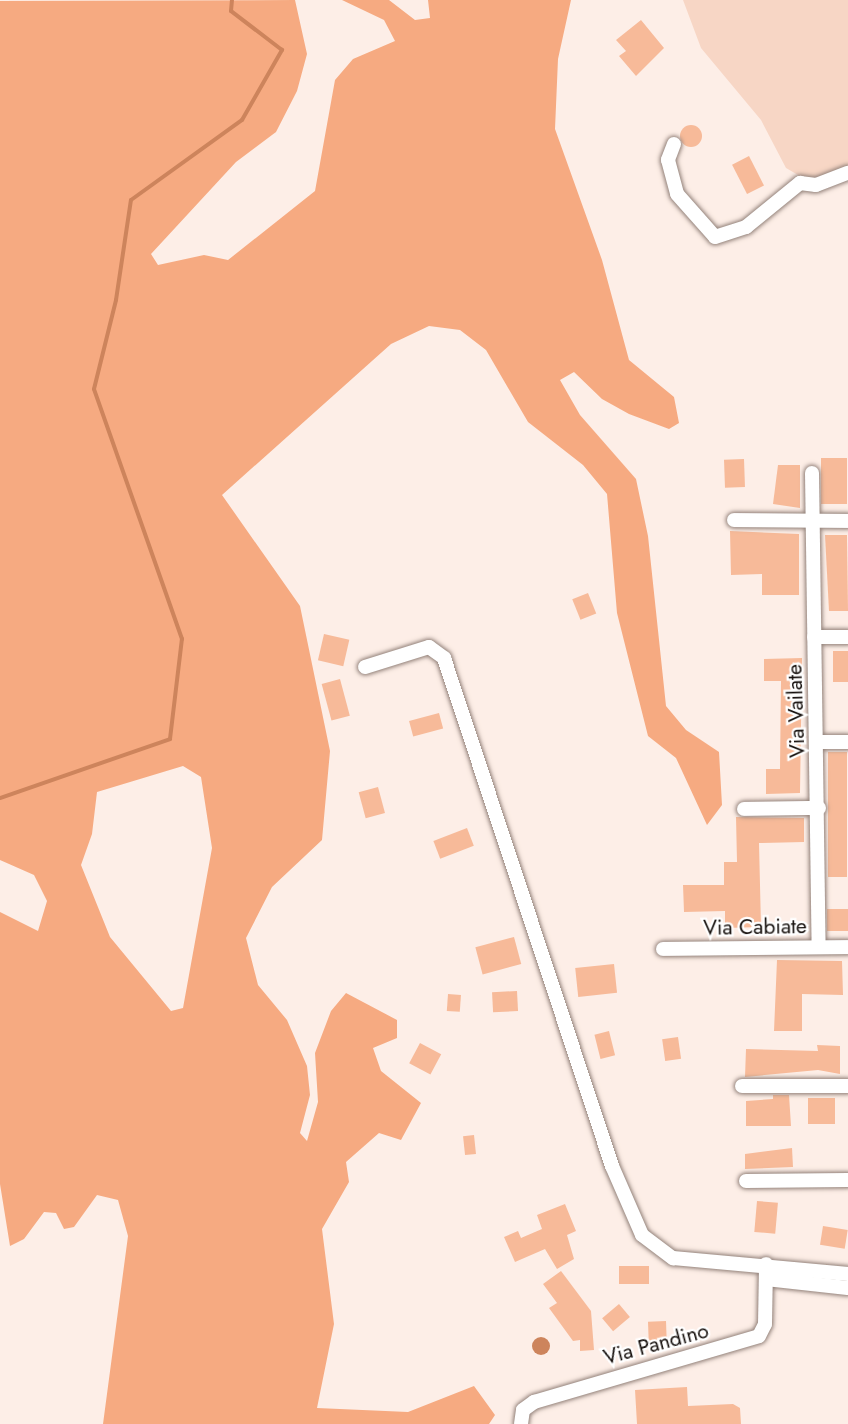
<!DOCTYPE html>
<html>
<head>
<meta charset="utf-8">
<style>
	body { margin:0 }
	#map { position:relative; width:848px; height:1424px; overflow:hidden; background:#fdeee7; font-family:Jost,sans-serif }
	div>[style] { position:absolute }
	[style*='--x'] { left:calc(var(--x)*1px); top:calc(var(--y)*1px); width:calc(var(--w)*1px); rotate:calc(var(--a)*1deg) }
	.green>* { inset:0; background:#f7d6c5 }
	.forest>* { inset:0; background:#f6aa81 }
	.water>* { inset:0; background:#cd845c }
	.round { border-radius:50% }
	.stream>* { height:4px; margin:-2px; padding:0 2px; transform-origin:2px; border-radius:2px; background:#cd845c }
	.building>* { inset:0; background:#f7ba99; transform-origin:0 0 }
	.roads { filter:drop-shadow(0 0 2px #93827a) drop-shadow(0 0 2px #93827a) }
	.street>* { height:14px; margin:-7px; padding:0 7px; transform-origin:7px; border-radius:7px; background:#fff }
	span { translate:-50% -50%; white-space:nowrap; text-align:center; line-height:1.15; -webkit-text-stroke:4.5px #fff; paint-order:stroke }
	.street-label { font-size:21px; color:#150f0c }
</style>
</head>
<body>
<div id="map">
	<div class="green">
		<i style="clip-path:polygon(683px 0,848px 0,848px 168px,831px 177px,805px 179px,786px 168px,761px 120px,701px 48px)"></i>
	</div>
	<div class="forest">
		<i style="clip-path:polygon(evenodd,295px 0,307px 54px,297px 91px,276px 132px,236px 162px,151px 254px,158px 265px,204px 255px,228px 260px,315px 191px,335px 80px,353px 59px,395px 41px,384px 20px,342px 0,389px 0,415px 20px,430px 18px,428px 0,571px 0,558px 59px,555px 129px,602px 260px,629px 360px,674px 397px,679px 423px,669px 429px,629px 414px,602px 399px,574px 372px,560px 380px,580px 415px,636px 479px,648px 536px,666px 706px,686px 730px,719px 752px,722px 805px,707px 825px,676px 758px,648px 736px,617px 613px,607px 494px,583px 465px,528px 422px,486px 350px,460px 330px,429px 326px,391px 344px,222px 495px,300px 606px,330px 751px,322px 840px,272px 887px,246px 938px,258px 985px,287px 1020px,307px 1066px,310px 1095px,300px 1133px,307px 1141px,318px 1102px,315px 1053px,331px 1011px,346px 993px,397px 1020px,397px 1038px,373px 1048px,381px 1071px,421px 1103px,401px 1140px,379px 1133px,346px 1162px,349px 1182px,322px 1229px,334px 1324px,317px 1408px,408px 1412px,474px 1386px,495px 1415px,489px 1424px,103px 1424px,128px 1236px,118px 1200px,97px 1195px,74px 1227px,64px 1229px,56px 1213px,44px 1212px,24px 1239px,10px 1246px,0 1184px,0 912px,38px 931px,47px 901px,34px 875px,0 860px,0 1px,295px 0,183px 766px,201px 777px,212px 848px,183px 1008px,171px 1011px,110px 937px,81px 865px,92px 834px,97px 792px,183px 766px)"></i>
	</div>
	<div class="water">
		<i class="round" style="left:532px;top:1337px;width:18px;height:18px"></i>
	</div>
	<div class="stream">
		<i style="--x:0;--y:798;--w:180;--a:-19.1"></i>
		<i style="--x:170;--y:739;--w:101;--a:-83.2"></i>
		<i style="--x:182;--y:639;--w:265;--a:-109.4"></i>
		<i style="--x:94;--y:389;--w:92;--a:-76.1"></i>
		<i style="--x:116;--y:300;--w:101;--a:-81.5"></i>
		<i style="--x:131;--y:200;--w:137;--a:-35.8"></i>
		<i style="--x:242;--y:120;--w:81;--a:-60.3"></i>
		<i style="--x:282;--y:50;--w:64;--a:-142.6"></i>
		<i style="--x:231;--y:11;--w:11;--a:-85"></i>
	</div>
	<div class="building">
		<i style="clip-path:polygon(641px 20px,664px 48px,636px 76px,619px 56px,626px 51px,616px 40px)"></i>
		<i class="round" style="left:680px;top:125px;width:22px;height:22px"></i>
		<i style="left:749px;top:156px;width:33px;height:19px;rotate:63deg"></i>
		<i style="left:821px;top:458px;width:26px;height:46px"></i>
		<i style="left:744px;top:459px;width:28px;height:20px;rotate:88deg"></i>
		<i style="clip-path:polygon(778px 465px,800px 465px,800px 508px,773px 504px)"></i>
		<i style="clip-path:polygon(730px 531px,799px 534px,799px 595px,762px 595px,762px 574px,731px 575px)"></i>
		<i style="clip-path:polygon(825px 535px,847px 535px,848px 611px,829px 611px)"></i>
		<i style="left:588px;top:593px;width:22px;height:17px;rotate:68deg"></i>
		<i style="left:324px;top:634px;width:26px;height:27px;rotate:13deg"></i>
		<i style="left:833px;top:651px;width:15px;height:31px"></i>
		<i style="clip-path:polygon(802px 658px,800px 793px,766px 794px,766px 769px,780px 769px,781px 681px,764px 681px,764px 659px)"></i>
		<i style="left:340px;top:679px;width:38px;height:19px;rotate:75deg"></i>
		<i style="left:439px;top:713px;width:16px;height:31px;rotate:75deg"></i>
		<i style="left:828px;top:752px;width:19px;height:125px"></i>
		<i style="left:378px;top:787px;width:27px;height:20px;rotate:75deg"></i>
		<i style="clip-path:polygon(736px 817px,804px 818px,804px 842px,759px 843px,761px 927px,725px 928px,725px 911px,684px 912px,683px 885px,724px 885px,724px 862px,737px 862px)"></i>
		<i style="left:467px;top:828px;width:19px;height:36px;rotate:69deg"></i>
		<i style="left:827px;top:909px;width:21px;height:22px"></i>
		<i style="left:514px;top:937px;width:28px;height:40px;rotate:75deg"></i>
		<i style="clip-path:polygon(777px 960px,842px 961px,843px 995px,802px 994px,802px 1031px,774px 1031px)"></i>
		<i style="left:614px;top:964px;width:29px;height:39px;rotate:84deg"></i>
		<i style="left:517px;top:991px;width:20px;height:25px;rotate:87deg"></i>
		<i style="left:448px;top:994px;width:13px;height:17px;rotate:4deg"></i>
		<i style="left:609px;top:1031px;width:25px;height:15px;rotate:76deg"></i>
		<i style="left:678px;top:1037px;width:22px;height:16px;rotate:82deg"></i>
		<i style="left:420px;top:1043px;width:24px;height:23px;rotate:28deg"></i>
		<i style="clip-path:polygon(817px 1045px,840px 1046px,840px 1074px,818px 1070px,745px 1077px,746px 1049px,818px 1051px)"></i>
		<i style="clip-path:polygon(773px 1095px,789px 1095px,791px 1126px,746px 1126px,746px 1101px,773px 1099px)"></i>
		<i style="left:808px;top:1098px;width:27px;height:26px"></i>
		<i style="left:474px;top:1135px;width:19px;height:11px;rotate:84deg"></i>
		<i style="clip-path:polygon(792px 1148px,793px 1167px,745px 1169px,745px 1154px)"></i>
		<i style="left:757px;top:1201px;width:21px;height:31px;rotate:5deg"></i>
		<i style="clip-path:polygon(565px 1204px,576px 1231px,567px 1235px,574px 1259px,557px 1269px,545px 1249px,515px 1262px,504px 1237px,518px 1231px,521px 1238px,542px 1229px,537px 1215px)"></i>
		<i style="left:823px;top:1226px;width:25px;height:19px;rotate:9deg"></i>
		<i style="left:649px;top:1266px;width:18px;height:30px;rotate:90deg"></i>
		<i style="clip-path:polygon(561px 1271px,591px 1311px,594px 1350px,580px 1351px,580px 1340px,573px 1341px,549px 1308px,557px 1303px,543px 1284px)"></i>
		<i style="left:619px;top:1304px;width:17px;height:22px;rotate:50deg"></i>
		<i style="left:666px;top:1321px;width:24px;height:18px;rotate:88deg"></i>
		<i style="clip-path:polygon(687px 1387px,688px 1406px,733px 1404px,740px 1408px,741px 1424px,637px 1424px,635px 1390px)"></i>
	</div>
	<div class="roads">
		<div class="street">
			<i style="--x:674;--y:144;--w:17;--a:111"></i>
			<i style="--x:668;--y:160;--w:35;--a:75"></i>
			<i style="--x:677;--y:194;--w:57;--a:48.5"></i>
			<i style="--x:715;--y:237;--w:33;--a:-18"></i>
			<i style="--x:746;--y:227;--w:70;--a:-39.2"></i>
			<i style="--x:800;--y:183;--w:16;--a:7"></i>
			<i style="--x:816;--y:185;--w:34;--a:-21"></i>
			<i style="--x:812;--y:473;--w:474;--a:89.2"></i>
			<i style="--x:734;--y:520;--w:114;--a:0.5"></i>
			<i style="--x:814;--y:637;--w:34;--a:0"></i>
			<i style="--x:365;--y:667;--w:67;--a:-17.4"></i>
			<i style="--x:429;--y:647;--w:19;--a:36"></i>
			<i style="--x:444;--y:658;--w:535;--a:71.7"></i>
			<i style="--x:612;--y:1166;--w:75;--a:66.5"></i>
			<i style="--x:642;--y:1235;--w:39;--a:37"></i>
			<i style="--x:673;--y:1258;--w:176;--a:5.2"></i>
			<i style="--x:819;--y:742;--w:29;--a:0"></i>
			<i style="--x:744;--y:809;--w:75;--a:-0.8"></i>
			<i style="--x:663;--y:949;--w:185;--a:-0.6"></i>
			<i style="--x:742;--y:1086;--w:106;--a:0"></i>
			<i style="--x:746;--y:1181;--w:102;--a:-0.6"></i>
			<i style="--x:766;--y:1279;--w:82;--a:6.3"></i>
			<i style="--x:521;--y:1424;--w:14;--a:-82"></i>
			<i style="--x:523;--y:1410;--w:14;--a:-36"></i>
			<i style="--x:534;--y:1402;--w:234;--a:-16.3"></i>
			<i style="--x:759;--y:1336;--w:13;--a:-63"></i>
			<i style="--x:765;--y:1324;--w:60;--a:-89"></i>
		</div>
	</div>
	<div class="street-label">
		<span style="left:796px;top:711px;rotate:-92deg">Via Vailate</span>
		<span style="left:755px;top:927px;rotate:-1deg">Via Cabiate</span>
		<span style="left:656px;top:1344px;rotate:-15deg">Via Pandino</span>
	</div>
</div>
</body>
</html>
